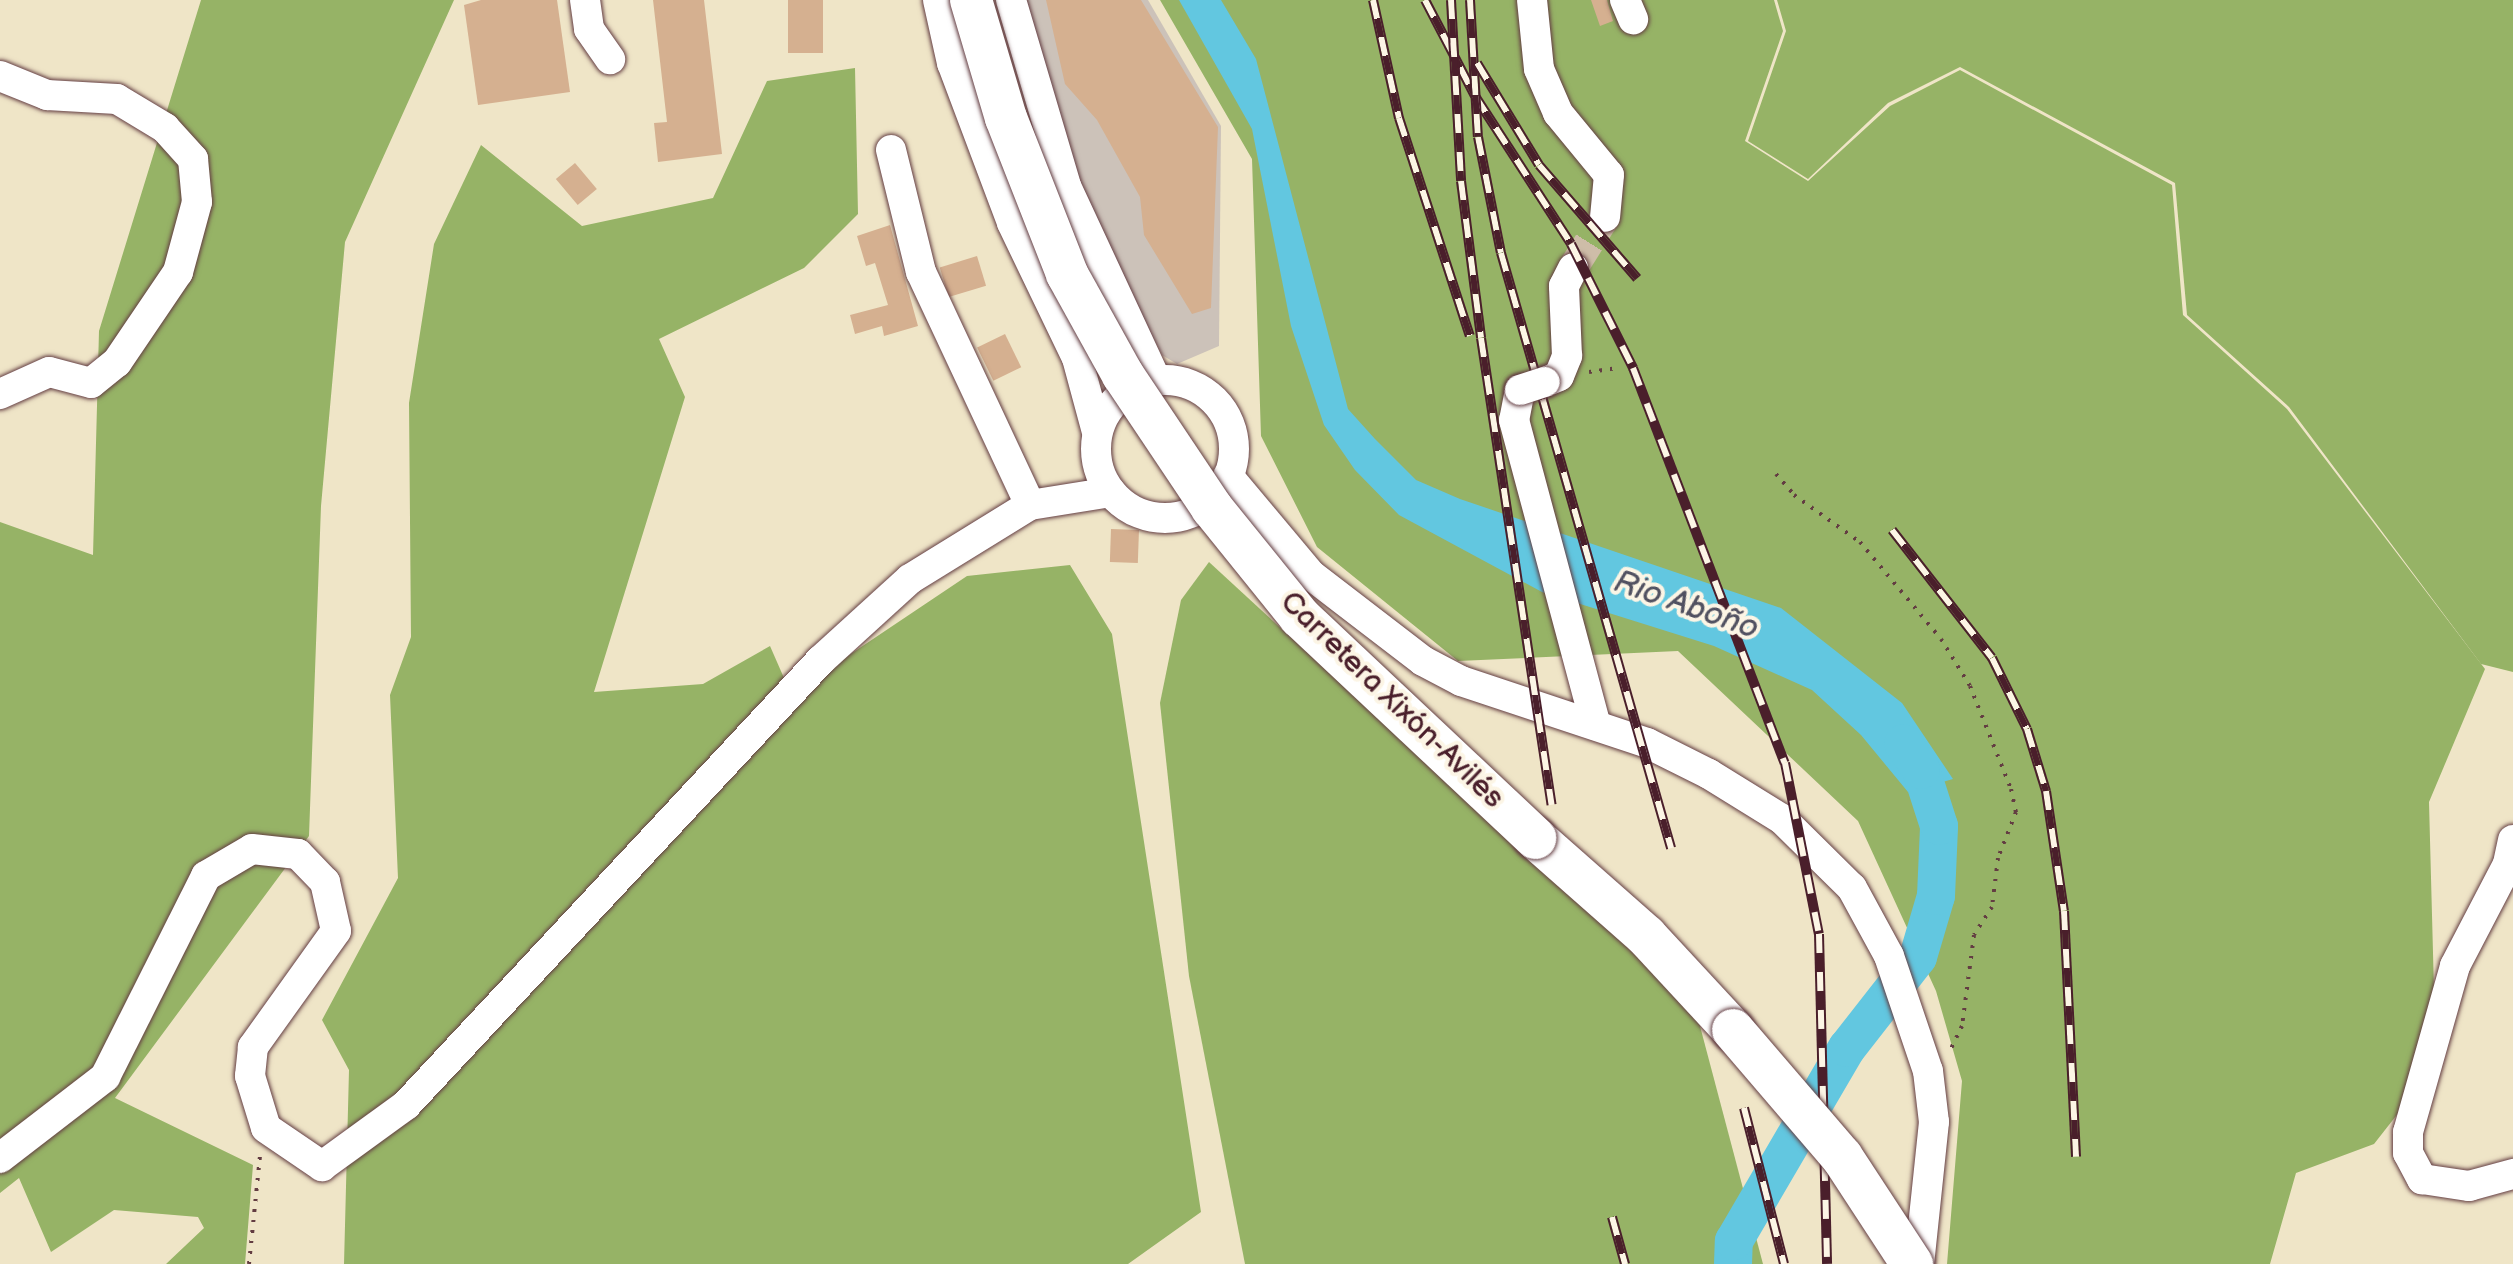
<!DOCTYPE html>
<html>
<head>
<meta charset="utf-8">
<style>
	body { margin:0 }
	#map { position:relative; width:2513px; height:1264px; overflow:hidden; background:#efe5c7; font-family:"Balsamiq Sans",sans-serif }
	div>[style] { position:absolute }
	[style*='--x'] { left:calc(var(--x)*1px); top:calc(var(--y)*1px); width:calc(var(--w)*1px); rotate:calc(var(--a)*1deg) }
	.industrial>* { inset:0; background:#ccc2b9 }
	.forest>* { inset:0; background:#96b366 }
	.water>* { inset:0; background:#62c7e0 }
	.river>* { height:38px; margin:-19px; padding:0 19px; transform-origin:19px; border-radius:19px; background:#62c7e0 }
	.building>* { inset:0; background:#d5b090; transform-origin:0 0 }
	.minor-tunnel>* { height:30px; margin-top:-15px; transform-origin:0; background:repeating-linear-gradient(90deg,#cebda8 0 30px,transparent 0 45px) }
	.path>* { height:4px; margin-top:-2px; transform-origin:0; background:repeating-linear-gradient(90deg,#633d42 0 2.5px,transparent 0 10.5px) }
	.roads { filter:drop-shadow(0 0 2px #633d42) drop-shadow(0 0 2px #633d42) }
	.minor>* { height:30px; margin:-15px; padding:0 15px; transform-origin:15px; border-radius:15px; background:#fff }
	.minor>.ring { margin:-15px; padding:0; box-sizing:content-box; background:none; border:30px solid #fff; border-radius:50% }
	.highway>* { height:42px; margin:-21px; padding:0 21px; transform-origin:21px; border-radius:21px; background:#fff }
	.rail>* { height:10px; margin-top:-5px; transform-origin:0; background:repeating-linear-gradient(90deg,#fcf5e5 0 19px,#4a1f2b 0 38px); box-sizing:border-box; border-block:2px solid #4a1f2b }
	.bridges { filter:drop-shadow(0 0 2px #633d42) drop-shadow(0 0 2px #633d42) }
	.minor-bridge>* { height:30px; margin:-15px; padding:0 15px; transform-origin:15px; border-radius:15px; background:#fff }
	.highway-bridge>* { height:42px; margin:-21px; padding:0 21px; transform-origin:21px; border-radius:21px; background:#fff }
	span { translate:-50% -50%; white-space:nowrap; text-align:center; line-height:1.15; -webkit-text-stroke:8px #fcf5e5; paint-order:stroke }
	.street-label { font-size:30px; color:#4a1f2b }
	.water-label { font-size:32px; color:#515161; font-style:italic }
</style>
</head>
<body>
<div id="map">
	<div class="industrial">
		<i style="clip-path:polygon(1022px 0,1148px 0,1221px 126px,1219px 346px,1177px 364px,1162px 355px,1088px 211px)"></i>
	</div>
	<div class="forest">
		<i style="clip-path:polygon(201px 0,454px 0,345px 242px,321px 506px,309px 836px,115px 1098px,253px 1165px,245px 1264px,166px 1264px,204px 1228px,198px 1217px,114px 1210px,51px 1252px,19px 1178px,0 1193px,0 522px,93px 555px,99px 331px)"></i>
		<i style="clip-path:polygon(1160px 0,1774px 0,1783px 31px,1745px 141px,1808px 181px,1890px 106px,1960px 70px,2172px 185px,2183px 315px,2287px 409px,2485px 669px,2429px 802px,2436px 1065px,2374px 1144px,2296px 1173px,2270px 1264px,1947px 1264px,1962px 1081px,1936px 991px,1858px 821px,1678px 651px,1458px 661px,1317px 547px,1261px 436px,1252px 159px)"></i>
		<i style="clip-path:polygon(1777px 0,2513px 0,2513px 672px,2481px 664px,2289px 407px,2187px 315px,2175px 183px,1960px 67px,1888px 103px,1808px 179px,1748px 141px,1786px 31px)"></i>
		<i style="clip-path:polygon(855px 68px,858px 214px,804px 268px,659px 339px,685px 397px,594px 692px,703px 684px,770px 646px,791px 694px,967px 576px,1070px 565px,1112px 634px,1201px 1212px,1128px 1264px,344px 1264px,349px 1070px,322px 1020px,398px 878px,390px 695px,411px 637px,409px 403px,434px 244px,481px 145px,582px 226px,713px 198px,767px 81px)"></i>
		<i style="clip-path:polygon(1209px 562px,1696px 1011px,1763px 1264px,1245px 1264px,1189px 976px,1160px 703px,1181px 600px)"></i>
	</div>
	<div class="water">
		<i style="clip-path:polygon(1179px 0,1221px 0,1256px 59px,1348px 409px,1375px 439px,1416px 480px,1460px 499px,1781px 608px,1902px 703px,1953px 779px,1908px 792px,1861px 735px,1812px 690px,1714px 646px,1542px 592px,1399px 515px,1355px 470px,1324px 425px,1291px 326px,1252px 129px)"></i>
	</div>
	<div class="river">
		<i style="--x:1733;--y:1264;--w:23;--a:-88"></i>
		<i style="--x:1734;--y:1241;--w:224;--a:-59.7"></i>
		<i style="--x:1847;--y:1048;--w:115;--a:-52"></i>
		<i style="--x:1918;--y:957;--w:64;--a:-73.6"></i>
		<i style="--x:1936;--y:896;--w:70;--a:-87.5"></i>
		<i style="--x:1939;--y:826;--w:59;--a:-107.8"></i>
		<i style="--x:1921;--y:770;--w:32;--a:-124"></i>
	</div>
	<div class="building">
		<i style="clip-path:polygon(481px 0,557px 0,570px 92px,478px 105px,464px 5px)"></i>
		<i style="clip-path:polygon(653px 0,704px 0,722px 154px,658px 162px,654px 123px,667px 122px)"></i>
		<i style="left:788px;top:0;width:35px;height:53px"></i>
		<i style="clip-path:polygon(1046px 0,1141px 0,1218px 127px,1211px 308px,1192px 314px,1144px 235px,1140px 197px,1097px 120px,1065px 84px)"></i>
		<i style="clip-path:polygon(1591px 0,1607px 0,1613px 21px,1600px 26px)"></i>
		<i style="left:575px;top:163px;width:34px;height:25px;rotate:50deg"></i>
		<i style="clip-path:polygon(890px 225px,918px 326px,884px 336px,882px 326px,855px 334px,850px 315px,888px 305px,875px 263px,866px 266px,857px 236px)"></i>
		<i style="left:977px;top:256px;width:31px;height:39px;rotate:73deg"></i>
		<i style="left:1005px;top:334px;width:37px;height:31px;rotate:64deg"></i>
		<i style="left:1111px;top:529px;width:28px;height:33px;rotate:2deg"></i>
	</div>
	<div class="minor-tunnel">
		<i style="--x:1573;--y:268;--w:60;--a:-57.9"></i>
	</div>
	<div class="path">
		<i style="--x:1589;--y:372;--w:29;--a:-8"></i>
		<i style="--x:1776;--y:474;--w:28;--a:49"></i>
		<i style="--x:1794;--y:495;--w:81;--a:35.5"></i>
		<i style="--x:1860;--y:542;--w:126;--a:50.1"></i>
		<i style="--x:1941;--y:639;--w:55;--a:58.3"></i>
		<i style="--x:1970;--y:686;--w:111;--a:68.3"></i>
		<i style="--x:2011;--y:789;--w:24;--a:78"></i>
		<i style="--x:2016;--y:812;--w:49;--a:111.4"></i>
		<i style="--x:1998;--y:858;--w:49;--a:97"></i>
		<i style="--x:1992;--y:907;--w:33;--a:123"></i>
		<i style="--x:1974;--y:935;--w:92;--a:97.5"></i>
		<i style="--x:1962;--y:1026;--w:28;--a:116"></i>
		<i style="--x:249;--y:1264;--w:110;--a:-84.2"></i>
	</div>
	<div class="roads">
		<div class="minor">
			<i style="--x:585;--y:0;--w:29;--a:82"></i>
			<i style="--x:589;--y:29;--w:37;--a:55"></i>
			<i style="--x:938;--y:0;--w:65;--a:77.5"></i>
			<i style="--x:952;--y:63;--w:171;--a:69.4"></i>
			<i style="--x:1012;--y:223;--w:150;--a:64.3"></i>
			<i style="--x:1077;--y:358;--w:77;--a:74.9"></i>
			<i style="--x:1011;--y:0;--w:194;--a:73.5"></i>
			<i style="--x:1066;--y:186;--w:214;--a:65.1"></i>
			<i style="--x:1532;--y:0;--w:69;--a:84.2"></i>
			<i style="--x:1539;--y:69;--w:48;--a:66.6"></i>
			<i style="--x:1558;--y:113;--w:80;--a:50.6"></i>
			<i style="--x:1609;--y:175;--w:42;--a:95.4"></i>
			<i style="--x:1625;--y:0;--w:21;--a:67"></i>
			<i style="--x:0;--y:76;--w:51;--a:22"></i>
			<i style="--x:47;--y:95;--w:70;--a:3.3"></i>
			<i style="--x:117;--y:99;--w:56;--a:31.1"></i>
			<i style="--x:165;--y:128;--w:42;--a:47.9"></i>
			<i style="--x:193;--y:159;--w:43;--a:84.7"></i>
			<i style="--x:197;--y:202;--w:73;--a:105.2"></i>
			<i style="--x:178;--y:272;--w:109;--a:124.1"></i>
			<i style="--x:117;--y:362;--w:33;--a:141"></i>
			<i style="--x:91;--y:383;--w:43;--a:-165.3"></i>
			<i style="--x:49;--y:372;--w:54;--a:155.8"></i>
			<i style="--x:891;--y:150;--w:126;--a:76.2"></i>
			<i style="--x:921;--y:272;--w:257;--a:64.9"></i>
			<i class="ring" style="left:1096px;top:380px;width:108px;height:108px"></i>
			<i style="--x:1545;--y:382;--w:15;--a:-23"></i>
			<i style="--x:1559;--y:376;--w:22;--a:-68"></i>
			<i style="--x:1567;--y:356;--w:70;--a:-92.5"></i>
			<i style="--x:1564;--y:286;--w:20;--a:-63"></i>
			<i style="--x:1520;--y:390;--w:31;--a:101"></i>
			<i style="--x:1514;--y:420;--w:316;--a:75"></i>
			<i style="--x:1228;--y:476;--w:129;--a:50"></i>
			<i style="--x:1311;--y:575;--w:141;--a:37.5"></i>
			<i style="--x:1423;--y:661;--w:43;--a:27.8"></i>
			<i style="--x:1461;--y:681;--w:196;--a:18.4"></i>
			<i style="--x:1647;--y:743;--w:69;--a:26.6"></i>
			<i style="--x:1709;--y:774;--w:86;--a:31.7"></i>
			<i style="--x:1782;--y:819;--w:98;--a:44.6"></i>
			<i style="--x:1852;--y:888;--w:77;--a:61.4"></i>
			<i style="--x:1889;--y:956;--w:121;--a:71.3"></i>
			<i style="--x:1928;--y:1071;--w:51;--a:83.3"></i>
			<i style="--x:1934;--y:1122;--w:143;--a:96"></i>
			<i style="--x:2513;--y:840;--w:25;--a:102"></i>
			<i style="--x:2508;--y:864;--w:115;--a:117.5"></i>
			<i style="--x:2455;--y:966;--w:173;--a:105.8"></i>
			<i style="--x:2408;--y:1132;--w:21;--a:90"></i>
			<i style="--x:2408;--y:1153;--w:30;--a:62"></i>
			<i style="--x:2422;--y:1179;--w:48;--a:8.5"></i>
			<i style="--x:2469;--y:1186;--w:46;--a:-15.3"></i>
			<i style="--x:0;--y:1158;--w:133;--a:-37.6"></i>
			<i style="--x:105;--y:1077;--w:225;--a:-63.3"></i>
			<i style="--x:206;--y:876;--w:53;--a:-30.4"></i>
			<i style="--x:252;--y:849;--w:46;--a:6.2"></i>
			<i style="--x:298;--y:854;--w:39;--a:46"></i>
			<i style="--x:325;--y:882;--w:50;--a:77.3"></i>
			<i style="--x:336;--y:931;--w:143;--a:125.6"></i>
			<i style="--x:253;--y:1047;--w:29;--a:96"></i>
			<i style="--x:250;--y:1076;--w:54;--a:72.9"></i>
			<i style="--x:266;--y:1128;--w:68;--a:34.2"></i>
			<i style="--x:322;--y:1166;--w:104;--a:-36"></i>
			<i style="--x:406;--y:1105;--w:608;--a:-47"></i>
			<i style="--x:821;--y:660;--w:120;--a:-42.3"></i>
			<i style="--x:910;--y:579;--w:141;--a:-31.7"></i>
			<i style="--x:1030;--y:505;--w:82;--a:-9.1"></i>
		</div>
		<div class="highway">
			<i style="--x:1535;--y:838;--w:148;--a:41.4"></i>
			<i style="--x:1646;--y:936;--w:128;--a:47.2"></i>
		</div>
	</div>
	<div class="rail">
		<i style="--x:1373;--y:0;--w:121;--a:77.6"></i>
		<i style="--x:1399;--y:118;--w:229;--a:72"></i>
		<i style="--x:1425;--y:0;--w:108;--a:62.5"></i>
		<i style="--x:1475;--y:96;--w:176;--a:57"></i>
		<i style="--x:1571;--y:244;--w:139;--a:63.4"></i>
		<i style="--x:1633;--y:368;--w:423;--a:69"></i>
		<i style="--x:1785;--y:763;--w:174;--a:78.8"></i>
		<i style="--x:1819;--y:934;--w:330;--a:88.6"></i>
		<i style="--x:1451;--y:0;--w:181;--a:86.8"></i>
		<i style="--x:1461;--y:181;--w:158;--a:82.7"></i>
		<i style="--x:1481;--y:338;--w:472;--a:81.4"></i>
		<i style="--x:1470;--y:0;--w:137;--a:86.7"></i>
		<i style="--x:1478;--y:137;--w:118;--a:78.8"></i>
		<i style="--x:1501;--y:253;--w:619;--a:74.05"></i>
		<i style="--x:1477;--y:63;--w:119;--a:58.7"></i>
		<i style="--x:1539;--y:165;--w:150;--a:49.1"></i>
		<i style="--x:1892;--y:530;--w:162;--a:52"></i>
		<i style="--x:1992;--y:658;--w:79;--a:63.8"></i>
		<i style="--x:2027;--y:729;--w:65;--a:73"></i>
		<i style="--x:2046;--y:791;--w:121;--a:81.5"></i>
		<i style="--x:2064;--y:911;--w:246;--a:87.2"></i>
		<i style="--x:1744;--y:1108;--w:161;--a:75.6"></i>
		<i style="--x:1612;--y:1217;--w:49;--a:74.5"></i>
	</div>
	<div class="bridges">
		<div class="minor-bridge">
			<i style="--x:1520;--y:390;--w:26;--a:-18"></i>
		</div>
		<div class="highway-bridge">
			<i style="--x:971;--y:0;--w:123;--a:73.5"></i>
			<i style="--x:1006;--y:118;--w:168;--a:68.6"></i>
			<i style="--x:1067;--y:274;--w:115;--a:61"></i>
			<i style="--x:1123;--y:375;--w:160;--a:56.2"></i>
			<i style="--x:1212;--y:508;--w:140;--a:51.1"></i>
			<i style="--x:1300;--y:617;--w:323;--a:43.2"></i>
			<i style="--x:1733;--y:1030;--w:167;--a:49.4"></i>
			<i style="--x:1842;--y:1157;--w:128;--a:56.8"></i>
		</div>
	</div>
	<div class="street-label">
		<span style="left:1392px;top:700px;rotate:44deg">Carretera Xixón-Avilés</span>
	</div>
	<div class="water-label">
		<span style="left:1686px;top:606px;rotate:19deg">Rio Aboño</span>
	</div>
</div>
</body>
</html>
